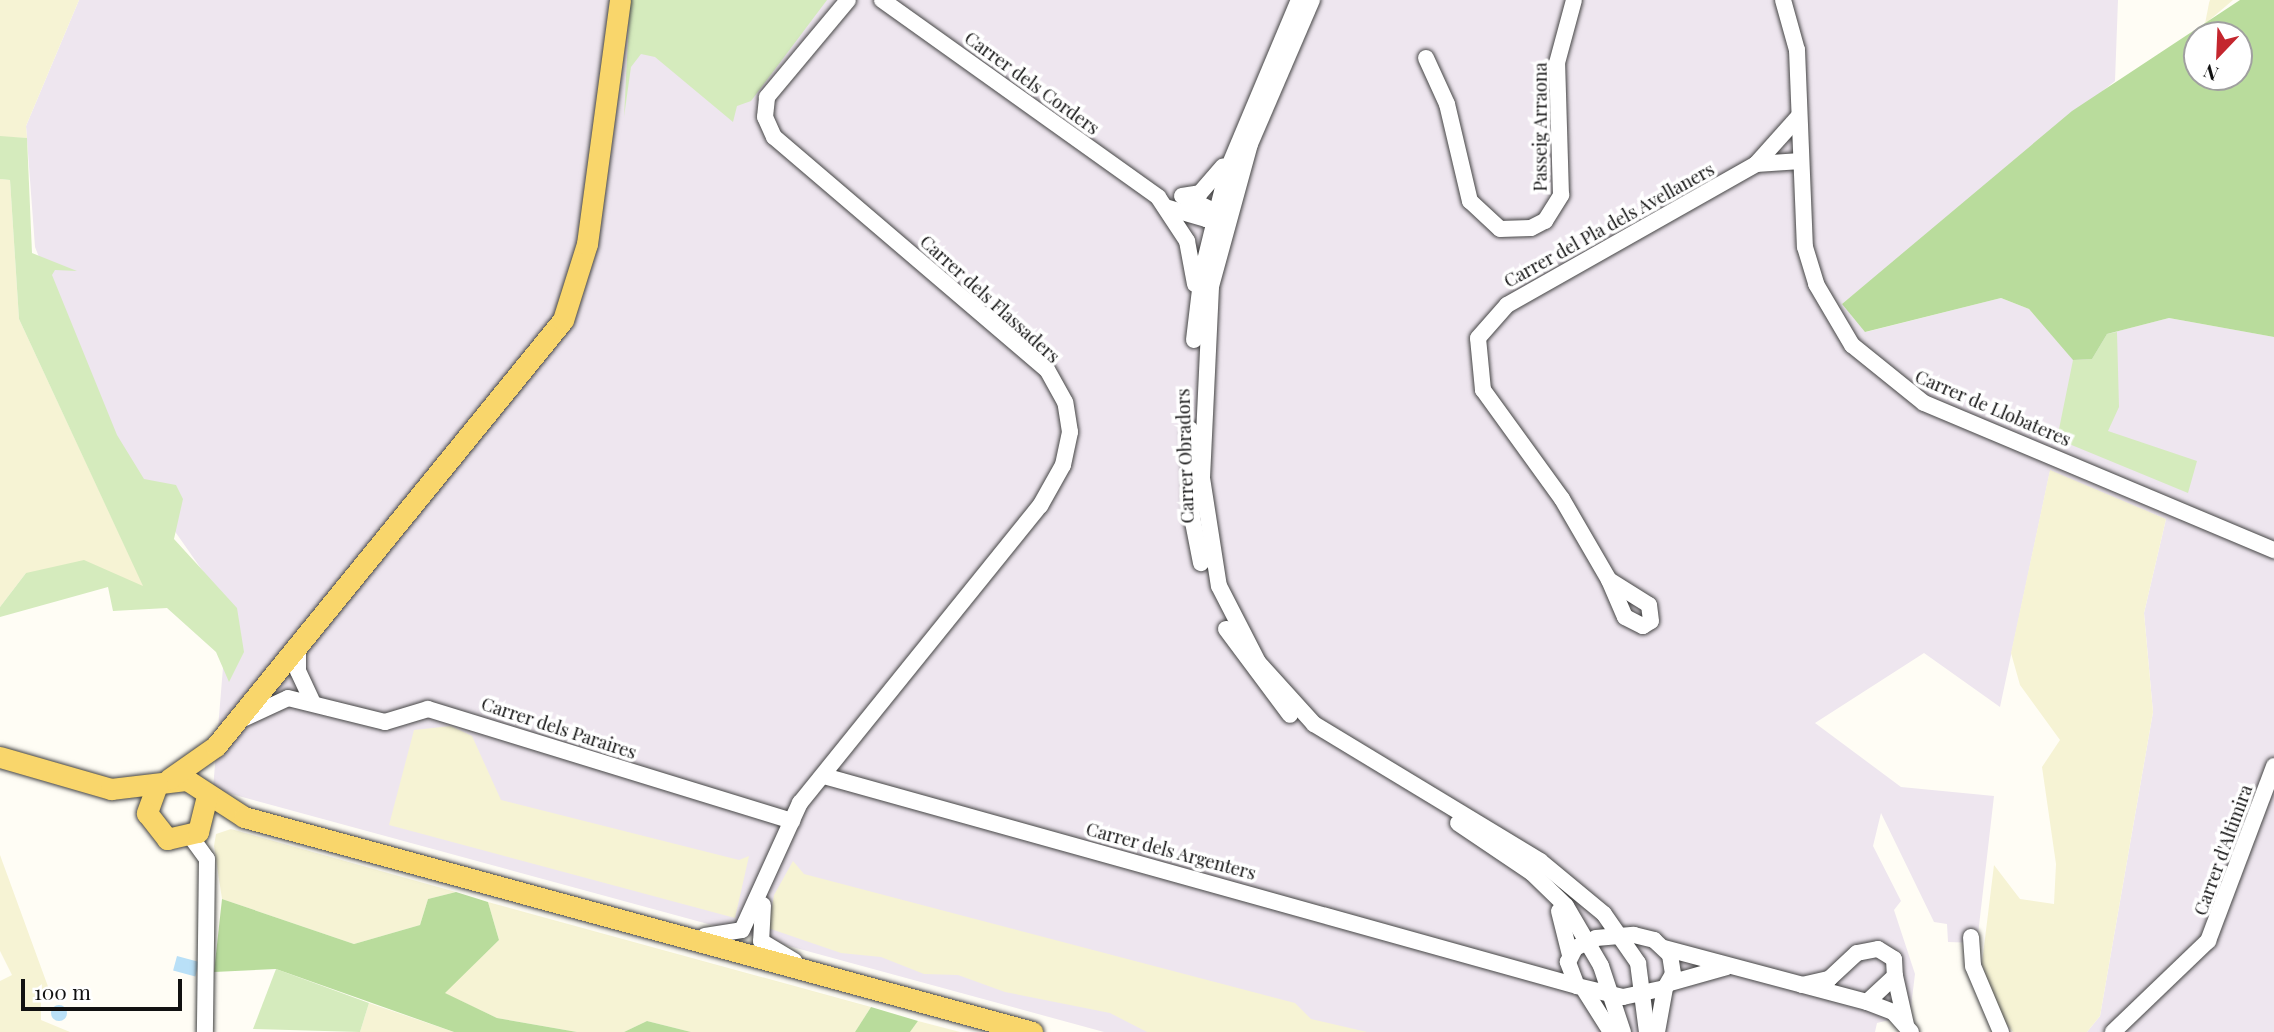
<!DOCTYPE html>
<html>
<head>
<meta charset="utf-8">
<style>
	body { margin:0 }
	#map { position:relative; width:2274px; height:1032px; overflow:hidden; background:#fffdf5; font-family:"Playfair Display",serif }
	div>[style] { position:absolute }
	[style*='--x'] { left:calc(var(--x)*1px); top:calc(var(--y)*1px); width:calc(var(--w)*1px); rotate:calc(var(--a)*1deg) }
	.industrial>* { inset:0; background:#eee6ef }
	.farmland>* { inset:0; background:#f6f3d4 }
	.green>* { inset:0; background:#d5ebbd }
	.forest>* { inset:0; background:#b9dc9c }
	.water>* { inset:0; background:#b9e0f7; transform-origin:0 0 }
	.round { border-radius:50% }
	.roads { filter:drop-shadow(0 0 2px #444) drop-shadow(0 0 2px #444) }
	.minor>* { height:16px; margin:-8px; padding:0 8px; transform-origin:8px; border-radius:8px; background:#fff }
	.major>* { height:21px; margin:-10.5px; padding:0 10.5px; transform-origin:10.5px; border-radius:10.5px; background:#f9d66b }
	span { translate:-50% -50%; white-space:nowrap; text-align:center; line-height:1.15; -webkit-text-stroke:7px #fff; paint-order:stroke }
	.street-label { font-size:18px; color:#111 }
	.north { position:absolute; left:2183px; top:21px; width:70px; height:70px; box-sizing:border-box; background:#fff; border:2px solid #a0a0a0; border-radius:50%; rotate:203deg; font-size:19px; font-weight:700; line-height:28px; text-align:center; color:#111 }
	.north::after { content:''; display:block; margin:auto; width:24px; height:32px; background:#c4262e; clip-path:polygon(50% 0,100% 100%,50% 72%,0 100%) }
	.scale { position:absolute; left:21px; top:979px; width:161px; height:32px; box-sizing:border-box; border:4px solid #111; border-top:0; padding-left:9px; font-size:21px; line-height:24px; white-space:nowrap; color:#111; -webkit-text-stroke:5px #fff; paint-order:stroke }
</style>
</head>
<body>
<div id="map">
	<div class="industrial">
		<i style="clip-path:polygon(79px 0,2118px 0,2115px 81px,1842px 304px,1866px 332px,2001px 298px,2029px 309px,2074px 360px,2107px 334px,2169px 318px,2274px 337px,2274px 1032px,2087px 1032px,2100px 1016px,2153px 712px,2144px 613px,2166px 519px,2050px 471px,2000px 707px,1924px 653px,1815px 723px,1901px 787px,1994px 796px,1977px 943px,1948px 942px,1947px 924px,1934px 922px,1881px 813px,1873px 846px,1901px 901px,1894px 910px,1915px 974px,1910px 1015px,1877px 1023px,1875px 1032px,1104px 1032px,213px 789px,228px 607px,115px 446px,35px 247px,26px 126px)"></i>
	</div>
	<div class="farmland">
		<i style="clip-path:polygon(0 0,79px 0,26px 126px,27px 138px,0 137px)"></i>
		<i style="clip-path:polygon(2210px 0,2233px 0,2205px 24px,2209px 3px)"></i>
		<i style="clip-path:polygon(0 179px,10px 180px,19px 319px,144px 587px,26px 573px,0 607px)"></i>
		<i style="clip-path:polygon(2050px 470px,2166px 519px,2144px 613px,2153px 712px,2100px 1016px,2087px 1032px,2013px 1032px,1995px 1008px,1982px 963px,1994px 865px,2020px 899px,2054px 904px,2056px 864px,2042px 767px,2060px 740px,2020px 685px,2011px 653px)"></i>
		<i style="clip-path:polygon(451px 726px,472px 736px,501px 800px,739px 860px,749px 856px,735px 918px,389px 825px,414px 730px)"></i>
		<i style="clip-path:polygon(231px 829px,456px 892px,428px 899px,420px 925px,354px 944px,222px 899px,214px 846px,216px 834px)"></i>
		<i style="clip-path:polygon(0 855px,50px 992px,41px 1002px,41px 1020px,70px 1032px,0 1032px,0 981px,12px 975px,0 951px)"></i>
		<i style="clip-path:polygon(793px 861px,804px 874px,1295px 1003px,1311px 1019px,1367px 1032px,1147px 1032px,1110px 1013px,1005px 992px,958px 975px,924px 974px,881px 957px,841px 953px,768px 928px,774px 895px)"></i>
		<i style="clip-path:polygon(488px 902px,871px 1007px,855px 1032px,691px 1032px,647px 1021px,624px 1032px,577px 1032px,497px 1018px,444px 993px,499px 940px)"></i>
		<i style="clip-path:polygon(369px 1003px,454px 1032px,360px 1032px)"></i>
		<i style="clip-path:polygon(918px 1021px,960px 1032px,910px 1032px)"></i>
	</div>
	<div class="green">
		<i style="clip-path:polygon(630px 0,827px 0,751px 101px,737px 106px,733px 122px,655px 57px,641px 54px,631px 67px,624px 117px)"></i>
		<i style="clip-path:polygon(0 136px,27px 138px,32px 253px,77px 271px,55px 270px,52px 275px,117px 435px,144px 479px,176px 485px,183px 499px,174px 539px,237px 608px,244px 652px,229px 682px,216px 652px,167px 608px,113px 611px,108px 587px,0 617px,0 607px,26px 573px,84px 560px,143px 586px,19px 319px,10px 180px,0 179px)"></i>
		<i style="clip-path:polygon(2117px 332px,2119px 407px,2108px 431px,2197px 461px,2188px 493px,2057px 439px,2073px 360px,2092px 359px,2107px 334px)"></i>
		<i style="clip-path:polygon(276px 969px,369px 1003px,360px 1032px,253px 1029px)"></i>
	</div>
	<div class="forest">
		<i style="clip-path:polygon(evenodd,2240px 0,2274px 0,2274px 337px,2169px 318px,2107px 334px,2092px 359px,2073px 360px,2029px 309px,2001px 298px,1865px 332px,1842px 304px,2072px 111px,2240px 0,2197px 35px,2239px 35px,2239px 77px,2197px 77px,2197px 35px)"></i>
		<i style="clip-path:polygon(456px 892px,488px 902px,499px 940px,445px 993px,497px 1018px,577px 1032px,454px 1032px,276px 969px,214px 972px,222px 899px,354px 944px,420px 925px,428px 899px)"></i>
		<i style="clip-path:polygon(871px 1007px,918px 1021px,910px 1032px,855px 1032px)"></i>
		<i style="clip-path:polygon(647px 1021px,691px 1032px,624px 1032px)"></i>
	</div>
	<div class="water">
		<i style="left:177px;top:956px;width:23px;height:15px;rotate:15deg"></i>
		<i class="round" style="left:51px;top:1005px;width:16px;height:16px"></i>
	</div>
	<div class="roads">
		<div class="minor">
			<i style="--x:882;--y:0;--w:339;--a:35.5"></i>
			<i style="--x:1158;--y:197;--w:53;--a:56.6"></i>
			<i style="--x:1187;--y:241;--w:44;--a:79.5"></i>
			<i style="--x:1312;--y:0;--w:157;--a:113.3"></i>
			<i style="--x:1250;--y:144;--w:148;--a:105.3"></i>
			<i style="--x:1211;--y:287;--w:191;--a:92.7"></i>
			<i style="--x:1202;--y:478;--w:109;--a:81.1"></i>
			<i style="--x:1219;--y:586;--w:85;--a:62.8"></i>
			<i style="--x:1258;--y:662;--w:84;--a:47.9"></i>
			<i style="--x:1314;--y:724;--w:264;--a:31.2"></i>
			<i style="--x:1540;--y:861;--w:83;--a:39.6"></i>
			<i style="--x:1604;--y:914;--w:60;--a:55.2"></i>
			<i style="--x:1638;--y:963;--w:70;--a:82.6"></i>
			<i style="--x:1783;--y:0;--w:52;--a:74.4"></i>
			<i style="--x:1797;--y:50;--w:197;--a:87.7"></i>
			<i style="--x:1805;--y:247;--w:39;--a:73"></i>
			<i style="--x:1816;--y:284;--w:71;--a:59.5"></i>
			<i style="--x:1852;--y:345;--w:92;--a:38.9"></i>
			<i style="--x:1924;--y:403;--w:380;--a:22.8"></i>
			<i style="--x:1426;--y:58;--w:51;--a:65.5"></i>
			<i style="--x:1447;--y:104;--w:100;--a:76.7"></i>
			<i style="--x:1470;--y:201;--w:41;--a:43"></i>
			<i style="--x:1500;--y:229;--w:31;--a:-2"></i>
			<i style="--x:1531;--y:228;--w:16;--a:-27"></i>
			<i style="--x:1545;--y:221;--w:31;--a:-58"></i>
			<i style="--x:1561;--y:195;--w:132;--a:-91.7"></i>
			<i style="--x:1557;--y:63;--w:65;--a:-74.9"></i>
			<i style="--x:1756;--y:164;--w:64;--a:-48.1"></i>
			<i style="--x:1182;--y:196;--w:18;--a:-9"></i>
			<i style="--x:1200;--y:193;--w:35;--a:-49"></i>
			<i style="--x:1183;--y:196;--w:32;--a:26"></i>
			<i style="--x:1212;--y:210;--w:14;--a:73"></i>
			<i style="--x:1165;--y:207;--w:43;--a:16.3"></i>
			<i style="--x:1206;--y:219;--w:17;--a:-28"></i>
			<i style="--x:1194;--y:340;--w:67;--a:-83.2"></i>
			<i style="--x:1202;--y:273;--w:105;--a:-76.2"></i>
			<i style="--x:1227;--y:171;--w:186;--a:-67.2"></i>
			<i style="--x:1190;--y:429;--w:88;--a:88.7"></i>
			<i style="--x:1192;--y:517;--w:47;--a:78.9"></i>
			<i style="--x:1609;--y:580;--w:40;--a:66.6"></i>
			<i style="--x:1625;--y:617;--w:20;--a:27"></i>
			<i style="--x:1643;--y:626;--w:9;--a:-32"></i>
			<i style="--x:1651;--y:621;--w:16;--a:-97"></i>
			<i style="--x:1649;--y:605;--w:47;--a:-148"></i>
			<i style="--x:1609;--y:580;--w:94;--a:-120.1"></i>
			<i style="--x:1562;--y:499;--w:135;--a:-125.9"></i>
			<i style="--x:1483;--y:390;--w:52;--a:-95.5"></i>
			<i style="--x:1478;--y:338;--w:44;--a:-48.7"></i>
			<i style="--x:1507;--y:305;--w:286;--a:-29.5"></i>
			<i style="--x:1756;--y:164;--w:45;--a:-3.8"></i>
			<i style="--x:1226;--y:629;--w:107;--a:53.3"></i>
			<i style="--x:298;--y:646;--w:25;--a:90"></i>
			<i style="--x:298;--y:671;--w:35;--a:65"></i>
			<i style="--x:245;--y:718;--w:47;--a:-24.9"></i>
			<i style="--x:288;--y:698;--w:100;--a:13.9"></i>
			<i style="--x:385;--y:722;--w:45;--a:-16.8"></i>
			<i style="--x:428;--y:709;--w:381;--a:17.1"></i>
			<i style="--x:824;--y:776;--w:782;--a:15.58"></i>
			<i style="--x:1458;--y:823;--w:89;--a:34"></i>
			<i style="--x:1532;--y:873;--w:47;--a:44.1"></i>
			<i style="--x:1566;--y:906;--w:69;--a:59.7"></i>
			<i style="--x:1601;--y:966;--w:70;--a:71.6"></i>
			<i style="--x:191;--y:837;--w:27;--a:54"></i>
			<i style="--x:207;--y:859;--w:173;--a:90.7"></i>
			<i style="--x:763;--y:905;--w:36;--a:93"></i>
			<i style="--x:761;--y:941;--w:39;--a:31"></i>
			<i style="--x:1559;--y:911;--w:45;--a:76"></i>
			<i style="--x:1634;--y:935;--w:21;--a:14"></i>
			<i style="--x:1654;--y:940;--w:22;--a:43"></i>
			<i style="--x:1670;--y:955;--w:19;--a:81"></i>
			<i style="--x:1673;--y:974;--w:16;--a:120"></i>
			<i style="--x:1665;--y:988;--w:43;--a:167.9"></i>
			<i style="--x:1623;--y:997;--w:47;--a:-166.6"></i>
			<i style="--x:1577;--y:986;--w:26;--a:-111"></i>
			<i style="--x:1568;--y:962;--w:16;--a:-63"></i>
			<i style="--x:1575;--y:948;--w:23;--a:-25"></i>
			<i style="--x:1596;--y:938;--w:38;--a:-5"></i>
			<i style="--x:705;--y:936;--w:37;--a:-9"></i>
			<i style="--x:742;--y:930;--w:140;--a:-65.5"></i>
			<i style="--x:800;--y:803;--w:382;--a:-51.1"></i>
			<i style="--x:1040;--y:506;--w:47;--a:-60.7"></i>
			<i style="--x:1063;--y:465;--w:34;--a:-78"></i>
			<i style="--x:1070;--y:432;--w:30;--a:-99"></i>
			<i style="--x:1065;--y:402;--w:37;--a:-119"></i>
			<i style="--x:1047;--y:370;--w:359;--a:-139.5"></i>
			<i style="--x:774;--y:137;--w:22;--a:-114"></i>
			<i style="--x:765;--y:117;--w:20;--a:-84"></i>
			<i style="--x:767;--y:97;--w:126;--a:-50.1"></i>
			<i style="--x:1971;--y:937;--w:29;--a:86"></i>
			<i style="--x:1973;--y:966;--w:72;--a:67"></i>
			<i style="--x:1664;--y:948;--w:210;--a:14.9"></i>
			<i style="--x:1867;--y:1002;--w:28;--a:21"></i>
			<i style="--x:1893;--y:1012;--w:27;--a:48"></i>
			<i style="--x:1895;--y:976;--w:50;--a:77.3"></i>
			<i style="--x:1670;--y:983;--w:59;--a:-15.7"></i>
			<i style="--x:1802;--y:985;--w:28;--a:-13"></i>
			<i style="--x:1829;--y:979;--w:38;--a:-43"></i>
			<i style="--x:1857;--y:953;--w:21;--a:-11"></i>
			<i style="--x:1878;--y:949;--w:19;--a:32"></i>
			<i style="--x:1894;--y:959;--w:17;--a:87"></i>
			<i style="--x:1895;--y:976;--w:38;--a:137"></i>
			<i style="--x:1585;--y:991;--w:49;--a:57.6"></i>
			<i style="--x:1657;--y:1032;--w:45;--a:-79.7"></i>
			<i style="--x:2113;--y:1032;--w:132;--a:-43.8"></i>
			<i style="--x:2208;--y:941;--w:187;--a:-69.3"></i>
		</div>
		<div class="major">
			<i style="--x:0;--y:757;--w:116;--a:16.1"></i>
			<i style="--x:111;--y:789;--w:77;--a:-6.8"></i>
			<i style="--x:187;--y:780;--w:68;--a:33"></i>
			<i style="--x:244;--y:817;--w:817;--a:15.26"></i>
			<i style="--x:169;--y:779;--w:57;--a:-35.1"></i>
			<i style="--x:216;--y:746;--w:549;--a:-50.84"></i>
			<i style="--x:563;--y:320;--w:80;--a:-72.5"></i>
			<i style="--x:587;--y:244;--w:246;--a:-82.3"></i>
			<i style="--x:157;--y:785;--w:30;--a:110"></i>
			<i style="--x:147;--y:813;--w:33;--a:52"></i>
			<i style="--x:167;--y:839;--w:32;--a:-13"></i>
			<i style="--x:198;--y:832;--w:37;--a:-76"></i>
		</div>
	</div>
	<div class="street-label">
		<span style="left:1032px;top:83px;rotate:36deg">Carrer dels Corders</span>
		<span style="left:1540px;top:127px;rotate:-90deg">Passeig Arraona</span>
		<span style="left:1609px;top:225px;rotate:-29deg">Carrer del Pla dels Avellaners</span>
		<span style="left:990px;top:299px;rotate:42deg">Carrer dels Flassaders</span>
		<span style="left:1993px;top:408px;rotate:23deg">Carrer de Llobateres</span>
		<span style="left:1185px;top:456px;rotate:-92deg">Carrer Obradors</span>
		<span style="left:559px;top:728px;rotate:18deg">Carrer dels Paraires</span>
		<span style="left:2223px;top:850px;rotate:-70deg">Carrer d'Altimira</span>
		<span style="left:1171px;top:851px;rotate:15deg">Carrer dels Argenters</span>
	</div>
	<div class="north">N</div>
	<div class="scale">100 m</div>
</div>
</body>
</html>
